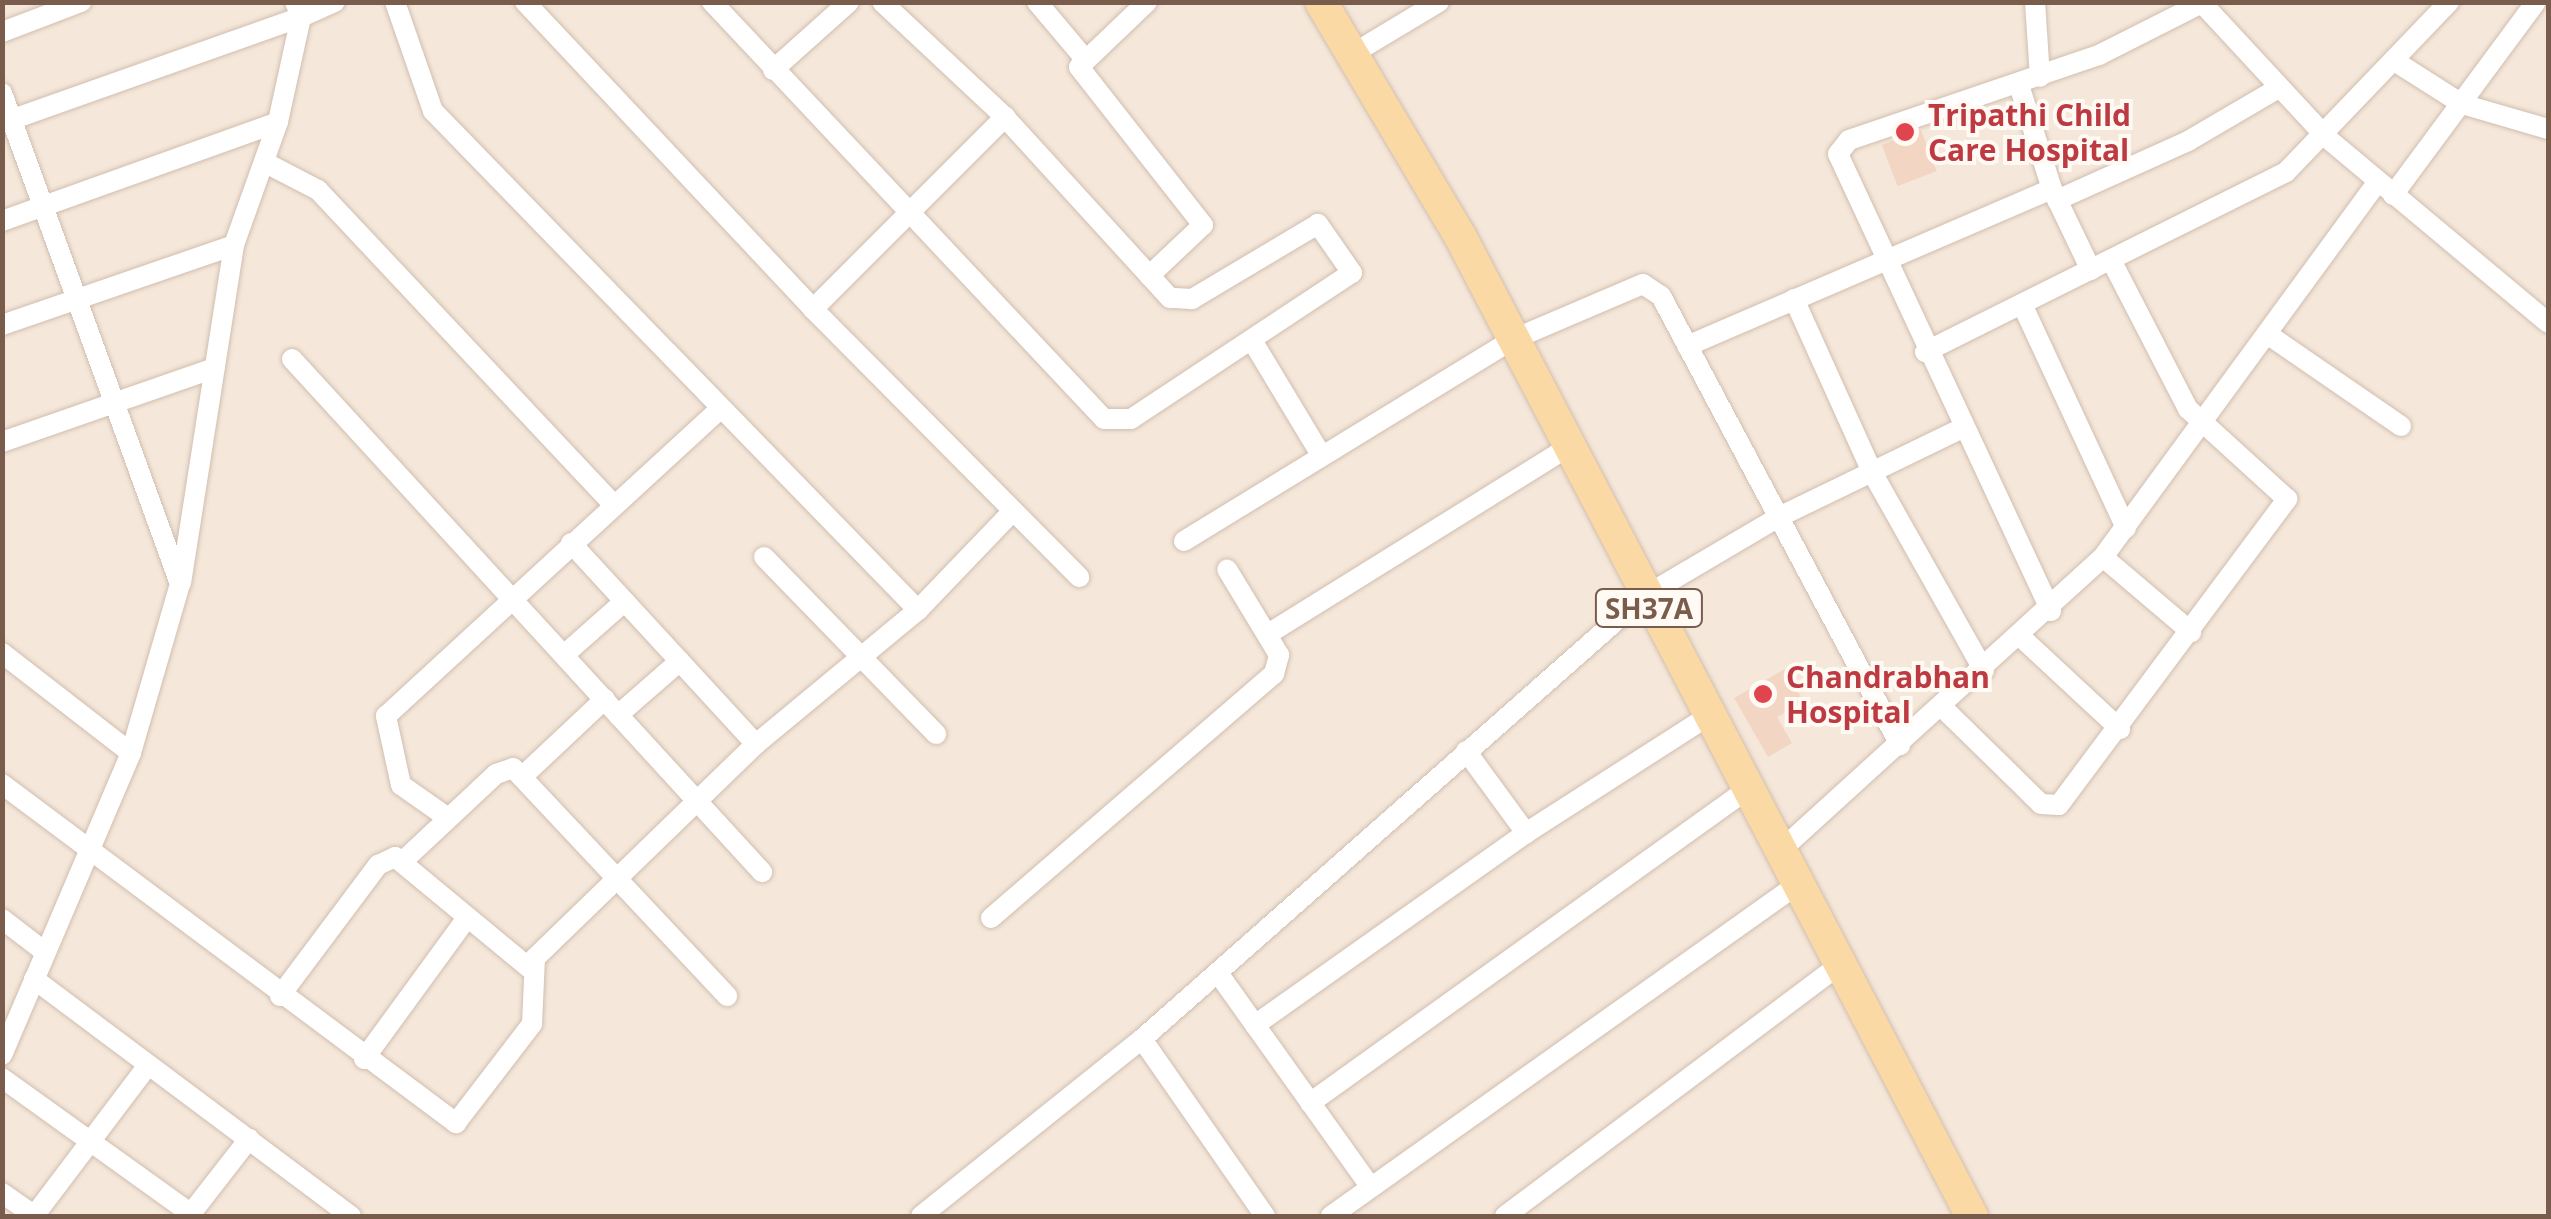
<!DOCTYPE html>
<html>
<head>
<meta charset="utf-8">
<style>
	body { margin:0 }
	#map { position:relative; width:2551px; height:1219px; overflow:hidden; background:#fdf6ec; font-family:"Open Sans",sans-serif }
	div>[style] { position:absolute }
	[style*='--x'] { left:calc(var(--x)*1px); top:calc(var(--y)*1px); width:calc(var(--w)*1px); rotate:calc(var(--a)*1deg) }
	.residential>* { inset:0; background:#f5e8da; transform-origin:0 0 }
	.building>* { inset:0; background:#f3d5c3; transform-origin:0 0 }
	.roads { filter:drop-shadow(0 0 2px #d1beb0) drop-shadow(0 0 2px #d1beb0) }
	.minor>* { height:20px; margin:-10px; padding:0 10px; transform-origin:10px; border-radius:10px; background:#fff }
	.primary>* { height:32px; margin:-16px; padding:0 16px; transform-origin:16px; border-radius:16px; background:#fbd9a5 }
	.dots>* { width:28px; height:28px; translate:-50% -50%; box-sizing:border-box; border:5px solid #fffaf3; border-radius:50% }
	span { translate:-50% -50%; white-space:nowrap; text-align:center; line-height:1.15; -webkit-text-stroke:8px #fffaf3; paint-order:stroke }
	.shield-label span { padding:2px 8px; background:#fffaf3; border:2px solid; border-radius:8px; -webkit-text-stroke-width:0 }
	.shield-label { font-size:28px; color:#7a5c4d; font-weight:700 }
	.health-label { font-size:30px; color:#be3a42; font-weight:700 }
	.left { translate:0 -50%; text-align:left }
	.frame { position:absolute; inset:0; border:5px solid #7a5c4d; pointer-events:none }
</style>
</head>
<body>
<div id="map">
	<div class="residential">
		<i style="left:3px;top:3px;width:2545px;height:1213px"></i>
	</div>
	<div class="building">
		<i style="left:1921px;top:130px;width:44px;height:42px;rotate:69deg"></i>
		<i style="clip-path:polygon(1785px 669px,1804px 702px,1777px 717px,1792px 743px,1768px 757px,1734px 698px)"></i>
	</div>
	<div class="roads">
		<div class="minor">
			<i style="--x:295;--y:2;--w:16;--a:68"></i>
			<i style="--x:301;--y:17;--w:37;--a:-24"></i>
			<i style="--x:395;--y:2;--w:115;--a:70.8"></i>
			<i style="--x:433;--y:111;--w:696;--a:45.82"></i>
			<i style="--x:525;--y:2;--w:421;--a:46.8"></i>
			<i style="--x:813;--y:309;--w:378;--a:45.2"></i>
			<i style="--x:712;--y:2;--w:572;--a:46.77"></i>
			<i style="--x:1104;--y:419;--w:27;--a:0"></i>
			<i style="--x:1131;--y:419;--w:265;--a:-33.5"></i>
			<i style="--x:1352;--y:273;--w:60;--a:-124.8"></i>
			<i style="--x:1318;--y:224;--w:147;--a:149.2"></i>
			<i style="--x:1192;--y:299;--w:22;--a:-177"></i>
			<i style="--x:1170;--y:298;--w:245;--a:-132.4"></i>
			<i style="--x:1005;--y:117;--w:168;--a:-136.9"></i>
			<i style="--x:1037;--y:2;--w:75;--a:49.9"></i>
			<i style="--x:1147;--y:2;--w:94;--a:136.3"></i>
			<i style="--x:1079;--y:67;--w:201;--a:51.9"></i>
			<i style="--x:1203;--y:225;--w:74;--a:136.6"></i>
			<i style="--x:2035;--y:2;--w:75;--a:86.2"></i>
			<i style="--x:2201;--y:2;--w:185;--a:47.2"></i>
			<i style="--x:2327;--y:138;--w:288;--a:39.9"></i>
			<i style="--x:2;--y:32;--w:85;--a:-20.8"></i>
			<i style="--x:1349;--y:56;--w:105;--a:-31"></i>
			<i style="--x:2396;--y:62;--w:78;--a:32.5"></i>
			<i style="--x:2462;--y:104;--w:90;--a:16.2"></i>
			<i style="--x:773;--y:70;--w:102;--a:-41.8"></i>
			<i style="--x:2019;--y:85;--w:109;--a:72.4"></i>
			<i style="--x:2052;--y:189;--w:90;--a:64.3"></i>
			<i style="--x:2;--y:93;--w:522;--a:70.07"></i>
			<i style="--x:180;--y:584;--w:176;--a:106.2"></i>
			<i style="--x:131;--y:753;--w:328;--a:113.1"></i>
			<i style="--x:2;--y:123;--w:317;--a:-19.5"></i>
			<i style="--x:301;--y:17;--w:107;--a:102.4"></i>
			<i style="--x:278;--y:122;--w:131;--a:109.7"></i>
			<i style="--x:234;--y:245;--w:341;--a:98.9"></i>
			<i style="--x:264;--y:162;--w:61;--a:27.4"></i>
			<i style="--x:318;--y:190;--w:431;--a:46.8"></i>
			<i style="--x:2393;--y:195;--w:240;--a:-53.5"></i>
			<i style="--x:2057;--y:200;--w:144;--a:-24.2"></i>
			<i style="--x:2188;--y:141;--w:103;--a:-30.3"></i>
			<i style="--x:2;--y:221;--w:293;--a:-19.7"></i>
			<i style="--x:1794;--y:299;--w:190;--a:65.7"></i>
			<i style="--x:1872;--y:472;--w:228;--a:60.6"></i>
			<i style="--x:2022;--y:304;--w:247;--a:65.1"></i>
			<i style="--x:813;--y:309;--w:272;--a:-45"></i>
			<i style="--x:2;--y:325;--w:245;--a:-19"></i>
			<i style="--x:2270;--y:336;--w:159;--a:34.5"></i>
			<i style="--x:1253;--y:342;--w:130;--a:58.9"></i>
			<i style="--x:1687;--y:346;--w:397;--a:-23.3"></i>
			<i style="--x:1925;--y:352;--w:403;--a:-26.5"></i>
			<i style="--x:2286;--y:172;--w:236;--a:-46.2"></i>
			<i style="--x:292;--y:359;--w:696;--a:47.5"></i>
			<i style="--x:2;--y:442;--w:225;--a:-19.2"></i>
			<i style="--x:1184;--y:541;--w:387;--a:-31.5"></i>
			<i style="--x:1514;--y:339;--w:140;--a:-23.1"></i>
			<i style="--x:1643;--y:284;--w:22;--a:34"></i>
			<i style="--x:1661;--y:296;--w:509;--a:61.97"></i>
			<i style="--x:571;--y:543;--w:273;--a:47.4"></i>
			<i style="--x:764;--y:557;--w:247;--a:45.8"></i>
			<i style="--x:2103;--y:557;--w:116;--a:40.4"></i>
			<i style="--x:2051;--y:611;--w:504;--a:-114.99"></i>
			<i style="--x:1838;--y:154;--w:18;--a:-52"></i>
			<i style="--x:1849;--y:140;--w:264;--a:-18.8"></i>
			<i style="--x:2099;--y:55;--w:115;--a:-26.8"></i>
			<i style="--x:1268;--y:634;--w:356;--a:-31.9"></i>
			<i style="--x:2022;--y:638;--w:134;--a:42.9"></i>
			<i style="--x:2;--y:653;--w:163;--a:37.8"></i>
			<i style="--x:564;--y:655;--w:81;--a:-41.5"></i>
			<i style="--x:1943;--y:708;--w:137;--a:44.4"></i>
			<i style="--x:2041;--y:804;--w:18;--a:3"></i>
			<i style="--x:2059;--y:805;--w:382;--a:-53.3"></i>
			<i style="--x:2287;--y:499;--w:134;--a:-137.7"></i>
			<i style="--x:2188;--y:409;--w:168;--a:-117.3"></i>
			<i style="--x:618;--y:715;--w:82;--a:-41.1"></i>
			<i style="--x:1466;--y:751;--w:102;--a:53.8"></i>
			<i style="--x:524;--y:775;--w:111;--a:-43.2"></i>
			<i style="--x:2;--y:784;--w:567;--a:36.75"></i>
			<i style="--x:456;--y:1123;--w:125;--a:-52.5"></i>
			<i style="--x:532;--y:1024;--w:66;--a:-87.4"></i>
			<i style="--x:535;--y:958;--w:308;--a:-44.1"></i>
			<i style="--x:756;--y:744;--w:210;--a:-39.6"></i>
			<i style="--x:918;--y:610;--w:137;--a:-46.2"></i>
			<i style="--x:448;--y:818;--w:57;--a:-144.9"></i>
			<i style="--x:401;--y:785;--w:71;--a:-102.3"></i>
			<i style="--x:386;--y:716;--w:449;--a:-42.6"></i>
			<i style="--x:1781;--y:850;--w:435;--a:-42.3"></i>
			<i style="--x:2103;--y:557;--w:464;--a:-53.8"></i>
			<i style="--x:403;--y:861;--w:127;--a:-43.1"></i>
			<i style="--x:496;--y:774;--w:18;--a:-19"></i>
			<i style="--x:513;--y:768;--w:313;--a:46.8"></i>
			<i style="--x:991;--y:918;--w:374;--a:-40.8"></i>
			<i style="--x:1274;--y:674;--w:20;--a:-75"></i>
			<i style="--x:1279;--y:655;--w:100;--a:-121.2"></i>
			<i style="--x:2;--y:919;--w:54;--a:37.5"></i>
			<i style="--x:1218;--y:973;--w:262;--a:54.5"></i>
			<i style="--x:34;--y:979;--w:396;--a:36.8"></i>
			<i style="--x:280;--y:996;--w:164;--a:-53.2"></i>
			<i style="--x:378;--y:865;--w:19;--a:-25"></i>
			<i style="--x:395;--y:857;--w:174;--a:39.6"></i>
			<i style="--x:1255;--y:1025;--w:332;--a:-35.3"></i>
			<i style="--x:1526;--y:833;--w:216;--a:-32.7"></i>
			<i style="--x:1142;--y:1039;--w:216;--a:55.2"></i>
			<i style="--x:364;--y:1059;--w:175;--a:-53.9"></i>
			<i style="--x:2;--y:1078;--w:236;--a:35.7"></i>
			<i style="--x:1310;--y:1103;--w:539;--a:-35.64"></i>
			<i style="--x:2;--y:1193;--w:40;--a:34.9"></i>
			<i style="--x:34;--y:1216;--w:189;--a:-52.9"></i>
			<i style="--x:189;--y:1216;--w:98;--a:-52.1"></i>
			<i style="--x:921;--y:1216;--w:283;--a:-38.7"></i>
			<i style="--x:1142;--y:1039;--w:668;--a:-41.42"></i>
			<i style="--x:1643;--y:597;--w:156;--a:-30.5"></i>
			<i style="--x:1777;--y:518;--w:206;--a:-25.9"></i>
			<i style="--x:1331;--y:1216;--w:573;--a:-35.41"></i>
			<i style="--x:1505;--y:1216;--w:420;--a:-36.9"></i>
		</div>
		<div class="primary">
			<i style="--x:1321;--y:2;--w:272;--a:59.3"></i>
			<i style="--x:1460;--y:236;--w:1106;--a:62.42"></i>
		</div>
	</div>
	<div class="dots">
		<i style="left:1905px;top:132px;background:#e0444e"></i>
		<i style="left:1763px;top:694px;background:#e0444e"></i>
	</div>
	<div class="shield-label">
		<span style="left:1649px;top:608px">SH37A</span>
	</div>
	<div class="health-label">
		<span class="left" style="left:1928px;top:132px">Tripathi Child<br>Care Hospital</span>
		<span class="left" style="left:1786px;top:694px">Chandrabhan<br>Hospital</span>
	</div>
	<div class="frame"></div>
</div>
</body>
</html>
